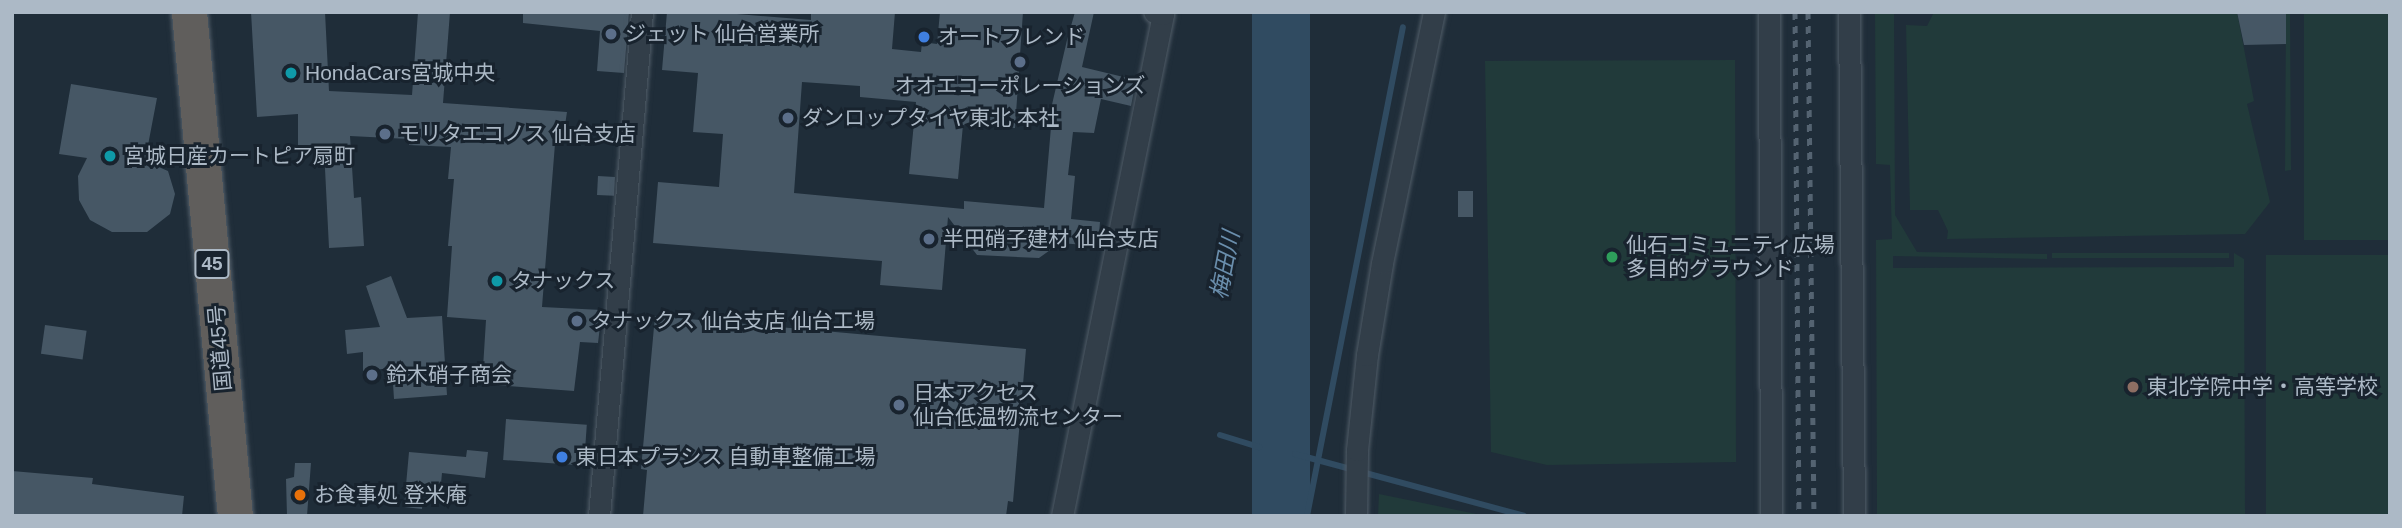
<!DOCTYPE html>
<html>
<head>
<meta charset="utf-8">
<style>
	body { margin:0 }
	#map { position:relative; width:2402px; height:528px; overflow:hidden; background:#1f2d39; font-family:Arial,"Noto Sans JP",sans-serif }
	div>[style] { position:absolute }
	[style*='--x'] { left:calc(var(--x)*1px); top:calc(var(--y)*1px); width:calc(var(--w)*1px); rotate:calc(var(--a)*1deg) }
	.green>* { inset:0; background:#213a3a; transform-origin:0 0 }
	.water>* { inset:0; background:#304b61; transform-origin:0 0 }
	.stream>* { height:6px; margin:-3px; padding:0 3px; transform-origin:3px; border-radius:3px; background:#304b61 }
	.building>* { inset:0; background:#465765; transform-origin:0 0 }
	.roads { filter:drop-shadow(0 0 2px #505c67) drop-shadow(0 0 2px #505c67) }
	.minor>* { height:21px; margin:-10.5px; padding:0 10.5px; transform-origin:10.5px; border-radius:10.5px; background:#323e49 }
	.trunk>* { height:35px; margin:-17.5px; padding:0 17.5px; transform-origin:17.5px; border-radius:17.5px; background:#605e5c }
	.rail>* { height:5px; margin-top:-2.5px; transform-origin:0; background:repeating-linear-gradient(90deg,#546371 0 7px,transparent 0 14px) }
	.dots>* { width:19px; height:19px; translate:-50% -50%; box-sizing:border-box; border:4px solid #18232e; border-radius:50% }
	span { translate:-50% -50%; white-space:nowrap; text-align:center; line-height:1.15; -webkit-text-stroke:6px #18232e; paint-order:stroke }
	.shield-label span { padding:2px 5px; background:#18232e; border:2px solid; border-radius:5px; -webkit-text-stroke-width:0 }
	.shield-label { font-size:19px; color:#acb9c6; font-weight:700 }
	.poi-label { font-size:21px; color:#acb9c6 }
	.left { translate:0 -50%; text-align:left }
	.street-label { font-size:21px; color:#acb9c6 }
	.water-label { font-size:23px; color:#6a8eac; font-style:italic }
	.frame { position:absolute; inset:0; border:14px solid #acb9c6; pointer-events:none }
</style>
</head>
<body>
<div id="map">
	<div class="green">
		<i style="clip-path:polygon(1875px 12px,1894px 12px,1895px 215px,1917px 252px,2047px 254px,2047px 259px,1893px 256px,1893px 268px,2230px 267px,2234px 267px,2234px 253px,2244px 259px,2245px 516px,1877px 516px,1876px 240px,1892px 239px,1890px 165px,1876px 164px)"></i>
		<i style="clip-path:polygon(1934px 12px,2237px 12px,2254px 101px,2247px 104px,2270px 202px,2245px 234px,1947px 239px,1948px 231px,1938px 210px,1910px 210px,1906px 25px,1927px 26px)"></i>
		<i style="clip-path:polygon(2286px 12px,2290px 12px,2291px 170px,2285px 171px)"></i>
		<i style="left:2304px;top:12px;width:86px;height:228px"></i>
		<i style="clip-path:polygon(1735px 60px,1736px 462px,1547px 465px,1491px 452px,1485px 61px)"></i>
		<i style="left:2052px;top:253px;width:177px;height:5px"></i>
		<i style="left:2390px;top:255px;width:261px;height:124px;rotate:90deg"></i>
		<i style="clip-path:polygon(1379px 494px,1486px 516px,1378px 516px)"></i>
	</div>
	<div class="water">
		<i style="left:1252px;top:12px;width:58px;height:514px"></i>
	</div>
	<div class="stream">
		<i style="--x:1220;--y:435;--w:41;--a:17.1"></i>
		<i style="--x:1295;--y:454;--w:237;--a:15.1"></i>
		<i style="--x:1307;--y:516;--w:498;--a:-78.9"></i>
	</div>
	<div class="building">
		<i style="clip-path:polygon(251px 12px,325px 12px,329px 91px,412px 95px,418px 12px,450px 12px,443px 103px,567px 112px,562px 145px,555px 144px,542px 307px,602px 310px,598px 343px,580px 342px,574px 391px,482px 384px,486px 320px,447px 317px,452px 246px,448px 246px,454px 179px,448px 179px,451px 147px,409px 145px,409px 139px,350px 136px,354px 198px,361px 197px,364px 246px,329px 248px,324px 149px,298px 148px,298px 114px,257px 117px)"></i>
		<i style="clip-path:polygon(523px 12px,629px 12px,624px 73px,597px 71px,600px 31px,523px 23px)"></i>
		<i style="clip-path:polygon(667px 12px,713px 12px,811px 20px,811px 12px,895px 12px,892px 49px,921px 52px,922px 42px,937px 44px,940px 12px,1023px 12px,1015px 128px,963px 125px,958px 179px,909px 174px,916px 102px,860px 97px,860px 86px,802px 82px,794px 193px,964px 209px,964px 201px,1044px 208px,1051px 127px,1047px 126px,1067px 40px,1075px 12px,1094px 12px,1082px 67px,1136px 80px,1131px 106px,1101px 99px,1094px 133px,1073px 132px,1068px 175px,1075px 176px,1071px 219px,1100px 222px,1098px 246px,1060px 243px,1039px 258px,977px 255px,948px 217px,942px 290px,880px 285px,882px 261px,653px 243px,658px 182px,719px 187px,723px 134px,693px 132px,698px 73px,662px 70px)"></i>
		<i style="clip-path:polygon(2237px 12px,2286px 12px,2286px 44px,2244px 45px)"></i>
		<i style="clip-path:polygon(71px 84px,157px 98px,145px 161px,168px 171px,175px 194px,170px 214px,147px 232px,112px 232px,90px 220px,79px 200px,78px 176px,87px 158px,59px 154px)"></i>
		<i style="left:598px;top:176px;width:17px;height:19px;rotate:3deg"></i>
		<i style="left:1458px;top:191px;width:15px;height:26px"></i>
		<i style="clip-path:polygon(391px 276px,407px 318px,442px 316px,447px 395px,394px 399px,392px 368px,363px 371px,363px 352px,347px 354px,345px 330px,380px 327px,366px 286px)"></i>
		<i style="clip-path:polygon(655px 316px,1026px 349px,1013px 502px,1008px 501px,1006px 516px,643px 516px,647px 470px,641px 469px)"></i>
		<i style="left:45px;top:325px;width:42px;height:29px;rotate:8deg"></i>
		<i style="left:506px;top:419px;width:81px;height:41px;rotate:4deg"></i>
		<i style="clip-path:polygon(467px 450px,488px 452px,485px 478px,442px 473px,440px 494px,423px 492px,422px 509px,404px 507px,409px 452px,466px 457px)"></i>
		<i style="clip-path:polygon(295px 463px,311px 463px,307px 516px,287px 516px,286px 479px,294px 477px)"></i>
		<i style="clip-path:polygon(12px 471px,93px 478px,92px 484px,184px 496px,182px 516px,12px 516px)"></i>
	</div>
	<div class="roads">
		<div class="minor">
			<i style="--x:1769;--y:12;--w:504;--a:89.77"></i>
			<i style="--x:1849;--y:12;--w:504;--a:89.43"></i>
			<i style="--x:599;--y:516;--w:506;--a:-85.12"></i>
			<i style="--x:1062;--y:516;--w:512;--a:-78.62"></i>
			<i style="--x:1163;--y:14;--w:9;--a:-167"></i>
			<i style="--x:1356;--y:516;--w:66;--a:-89.1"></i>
			<i style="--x:1357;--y:450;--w:96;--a:-84"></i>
			<i style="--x:1367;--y:355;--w:93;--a:-80.7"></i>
			<i style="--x:1382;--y:263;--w:256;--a:-78.3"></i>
		</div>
		<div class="trunk">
			<i style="--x:189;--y:12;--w:506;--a:84.79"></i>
		</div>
	</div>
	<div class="rail">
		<i style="--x:1795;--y:12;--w:504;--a:89.55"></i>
		<i style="--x:1808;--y:12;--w:504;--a:89.32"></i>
	</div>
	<div class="dots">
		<i style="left:611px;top:34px;background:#5c6f8a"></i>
		<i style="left:924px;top:37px;background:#3f7fe0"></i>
		<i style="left:1020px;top:62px;background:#5c6f8a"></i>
		<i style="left:291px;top:73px;background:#0f9aa8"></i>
		<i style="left:788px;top:118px;background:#5c6f8a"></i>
		<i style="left:385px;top:134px;background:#5c6f8a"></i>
		<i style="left:110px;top:156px;background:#0f9aa8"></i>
		<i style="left:929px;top:239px;background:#5c6f8a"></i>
		<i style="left:1612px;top:257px;background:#2e9e5b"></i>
		<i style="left:497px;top:281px;background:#0f9aa8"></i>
		<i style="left:577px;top:321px;background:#5c6f8a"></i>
		<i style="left:372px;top:375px;background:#5c6f8a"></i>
		<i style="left:2133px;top:387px;background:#8d6e63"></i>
		<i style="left:899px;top:405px;background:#5c6f8a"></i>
		<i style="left:562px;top:457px;background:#3f7fe0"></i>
		<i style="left:300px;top:495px;background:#e8710a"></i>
	</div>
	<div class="shield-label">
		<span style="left:212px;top:264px">45</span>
	</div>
	<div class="poi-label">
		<span class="left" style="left:625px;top:34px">ジェット 仙台営業所</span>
		<span class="left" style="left:938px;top:37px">オートフレンド</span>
		<span class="left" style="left:305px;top:73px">HondaCars宮城中央</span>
		<span style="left:1020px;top:86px">オオエコーポレーションズ</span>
		<span class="left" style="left:802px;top:118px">ダンロップタイヤ東北 本社</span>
		<span class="left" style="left:399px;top:134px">モリタエコノス 仙台支店</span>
		<span class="left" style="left:124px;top:156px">宮城日産カートピア扇町</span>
		<span class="left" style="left:943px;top:239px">半田硝子建材 仙台支店</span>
		<span class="left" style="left:1626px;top:257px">仙石コミュニティ広場<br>多目的グラウンド</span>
		<span class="left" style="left:511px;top:281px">タナックス</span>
		<span class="left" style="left:591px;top:321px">タナックス 仙台支店 仙台工場</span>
		<span class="left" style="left:386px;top:375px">鈴木硝子商会</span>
		<span class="left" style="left:2147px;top:387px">東北学院中学・高等学校</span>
		<span class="left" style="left:913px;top:405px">日本アクセス<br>仙台低温物流センター</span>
		<span class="left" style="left:576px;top:457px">東日本プラシス 自動車整備工場</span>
		<span class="left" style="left:314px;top:495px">お食事処 登米庵</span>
	</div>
	<div class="street-label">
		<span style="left:220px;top:348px;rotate:-95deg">国道45号</span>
	</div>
	<div class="water-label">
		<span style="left:1225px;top:265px;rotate:-79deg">梅田川</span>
	</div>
	<div class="frame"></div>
</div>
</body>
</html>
